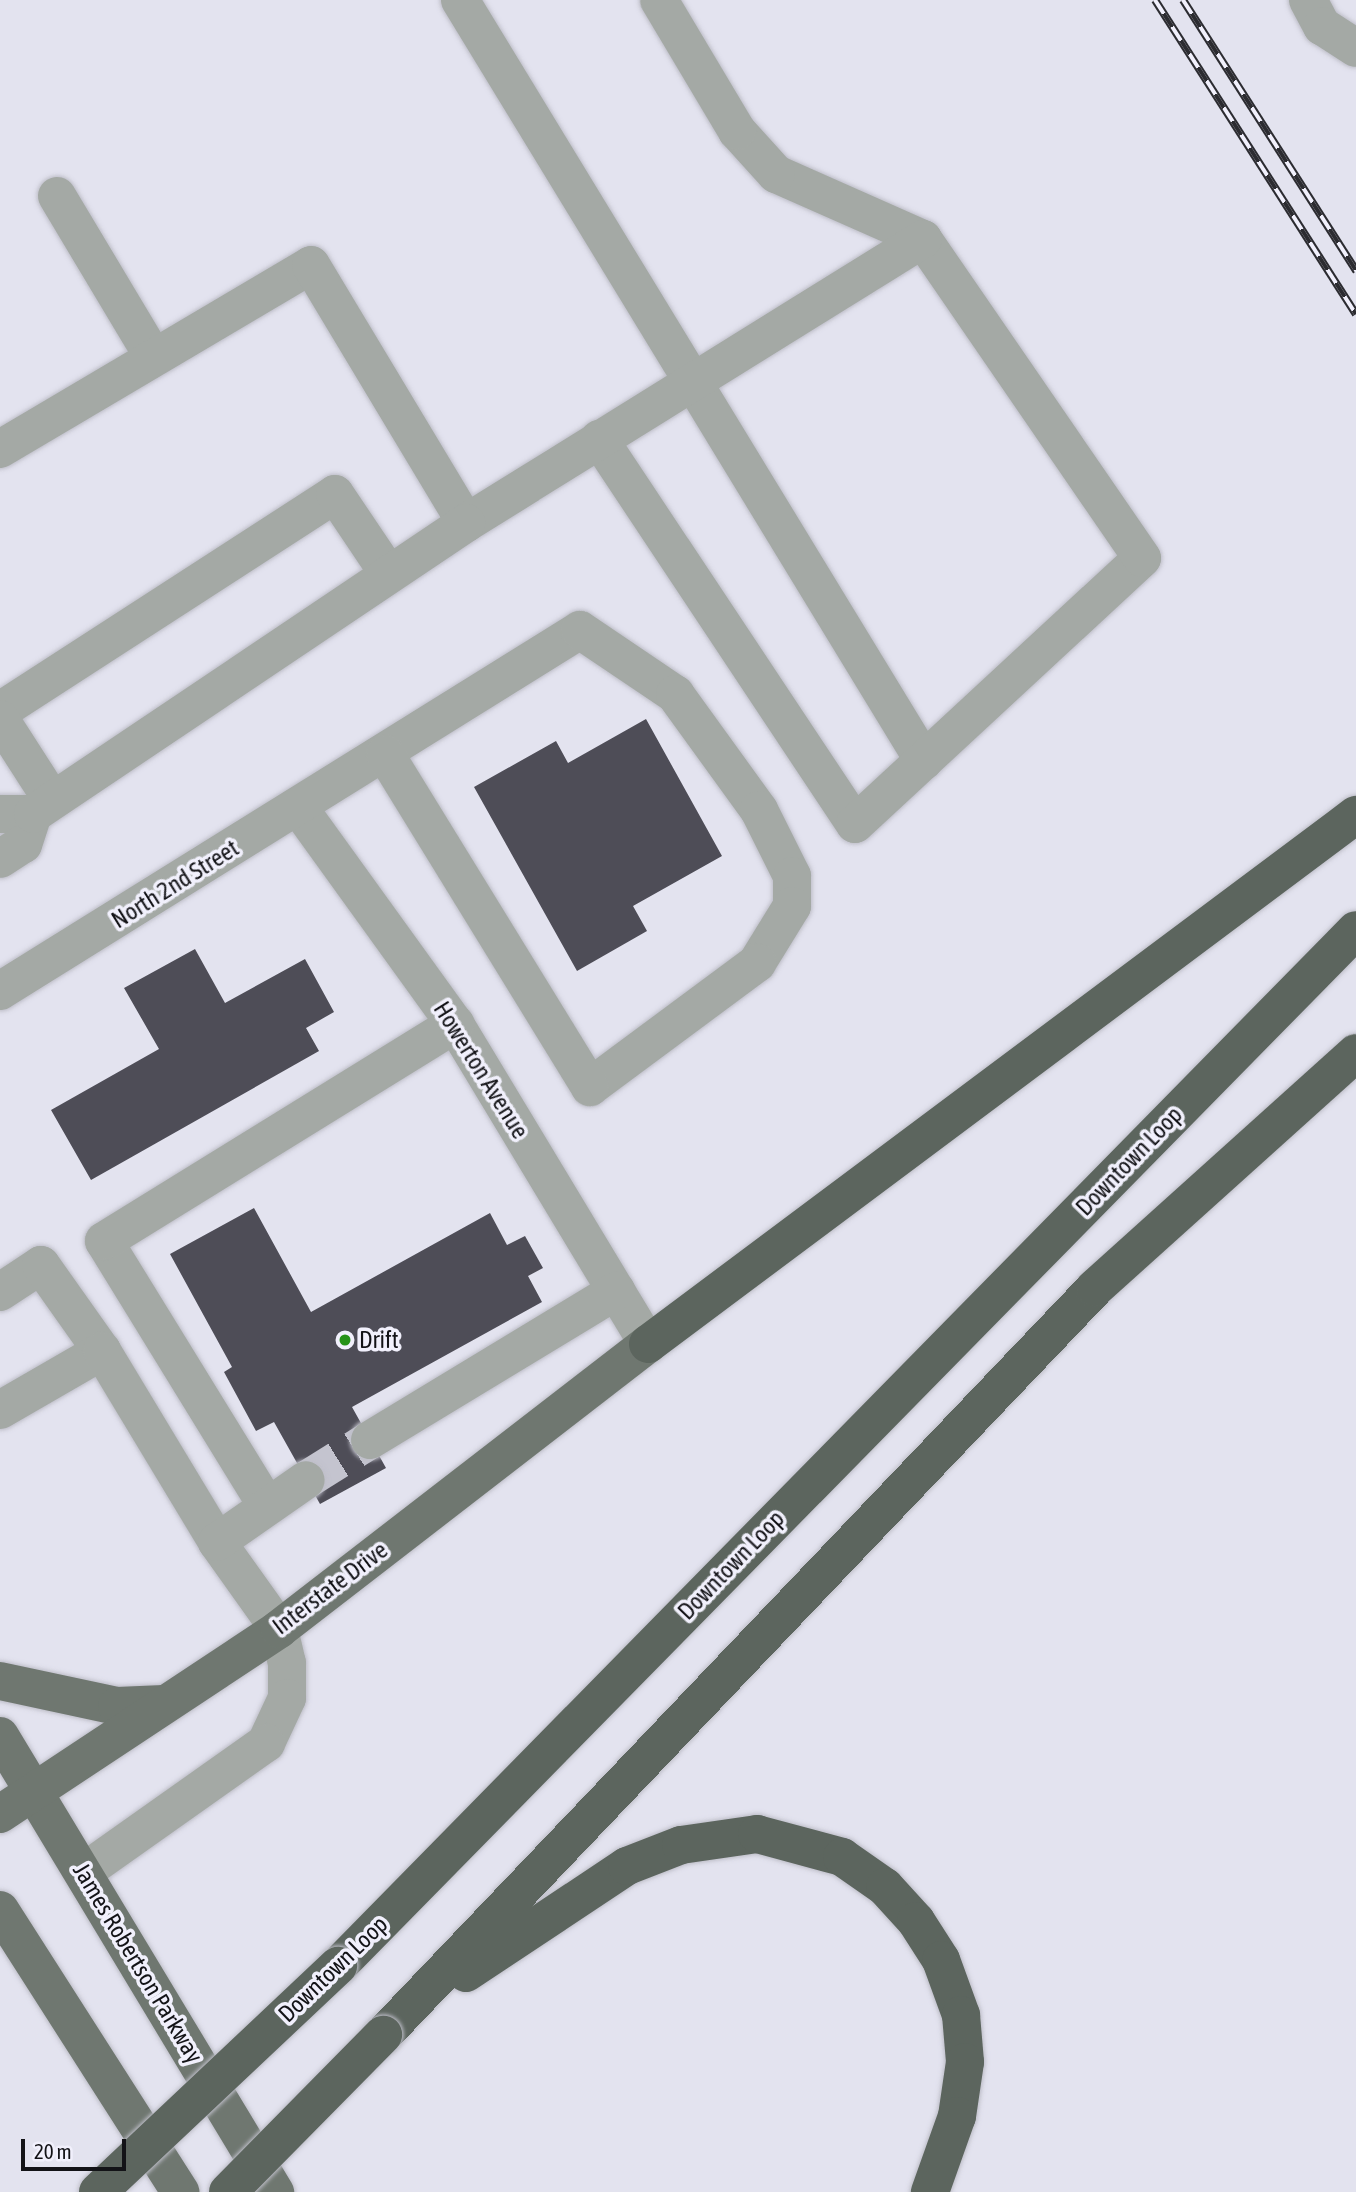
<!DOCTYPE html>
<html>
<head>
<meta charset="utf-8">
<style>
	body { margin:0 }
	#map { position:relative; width:1356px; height:2192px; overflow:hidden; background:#e3e3ef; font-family:"Asap Condensed",sans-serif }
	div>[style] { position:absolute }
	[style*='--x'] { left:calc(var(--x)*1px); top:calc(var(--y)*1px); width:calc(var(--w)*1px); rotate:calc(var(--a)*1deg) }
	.building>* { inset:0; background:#4e4d57 }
	.minor-tunnel>* { height:38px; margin-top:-19px; transform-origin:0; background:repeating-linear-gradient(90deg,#c4c4cf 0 38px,transparent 0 57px) }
	.roads { filter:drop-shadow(0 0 2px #bebec8) drop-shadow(0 0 2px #bebec8) }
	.minor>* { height:38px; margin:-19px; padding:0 19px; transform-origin:19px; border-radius:19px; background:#a4a9a5 }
	.major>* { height:38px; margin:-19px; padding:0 19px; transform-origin:19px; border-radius:19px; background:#6f7770 }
	.highway>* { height:38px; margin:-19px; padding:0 19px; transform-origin:19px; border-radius:19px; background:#5c655e }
	.rail>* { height:8px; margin-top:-4px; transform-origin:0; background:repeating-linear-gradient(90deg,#f1f0fc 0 16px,#2c2c31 0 32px); box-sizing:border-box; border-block:2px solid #2c2c31 }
	.bridges { filter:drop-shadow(0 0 2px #bebec8) drop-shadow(0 0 2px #bebec8) }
	.highway-bridge>* { height:38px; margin:-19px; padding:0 19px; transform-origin:19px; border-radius:19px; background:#5c655e }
	.dots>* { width:19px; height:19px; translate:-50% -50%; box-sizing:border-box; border:4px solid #f1f0fc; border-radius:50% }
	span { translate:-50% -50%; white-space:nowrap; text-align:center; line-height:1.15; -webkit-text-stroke:7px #f1f0fc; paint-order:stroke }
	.street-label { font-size:24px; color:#131317 }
	.poi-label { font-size:24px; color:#131317 }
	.left { translate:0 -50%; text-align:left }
	.scale { position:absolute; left:21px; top:2139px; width:105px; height:32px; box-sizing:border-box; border:4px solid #131317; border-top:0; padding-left:9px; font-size:21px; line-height:24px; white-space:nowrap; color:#131317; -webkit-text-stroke:5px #f1f0fc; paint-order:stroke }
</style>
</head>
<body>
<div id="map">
	<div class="building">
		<i style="clip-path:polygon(646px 719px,722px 856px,633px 906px,647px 931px,577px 971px,474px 787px,556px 741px,568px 763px)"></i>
		<i style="clip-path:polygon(195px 949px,225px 1003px,305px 959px,334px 1012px,306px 1028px,319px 1051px,91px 1180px,51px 1110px,159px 1049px,124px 988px)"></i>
		<i style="clip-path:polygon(254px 1208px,311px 1312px,490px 1213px,507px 1245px,525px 1236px,543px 1268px,528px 1276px,542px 1302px,352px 1407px,386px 1468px,320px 1504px,274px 1422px,256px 1431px,224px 1372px,232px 1367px,170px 1254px)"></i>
	</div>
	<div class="minor-tunnel">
		<i style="--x:306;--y:1480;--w:75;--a:-32"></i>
	</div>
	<div class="roads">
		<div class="minor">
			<i style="--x:460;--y:0;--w:891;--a:58.63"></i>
			<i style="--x:1308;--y:0;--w:30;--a:62"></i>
			<i style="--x:1322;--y:26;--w:40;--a:32.9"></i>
			<i style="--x:57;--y:196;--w:185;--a:59.1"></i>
			<i style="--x:599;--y:439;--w:462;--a:56.4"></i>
			<i style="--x:855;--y:824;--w:391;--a:-42.8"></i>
			<i style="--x:1142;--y:558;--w:387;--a:-124.5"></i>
			<i style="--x:923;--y:239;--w:161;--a:-156.1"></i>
			<i style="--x:776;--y:174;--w:58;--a:-132.2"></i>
			<i style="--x:737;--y:131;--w:152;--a:-120.8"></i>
			<i style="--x:0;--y:449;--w:361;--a:-30.6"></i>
			<i style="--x:311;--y:265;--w:301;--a:59"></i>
			<i style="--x:466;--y:523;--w:538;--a:-31.86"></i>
			<i style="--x:0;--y:711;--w:399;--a:-32.9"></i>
			<i style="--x:335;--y:494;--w:95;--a:56.1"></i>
			<i style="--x:0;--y:719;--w:93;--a:57.3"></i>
			<i style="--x:299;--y:808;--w:266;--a:54.2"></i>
			<i style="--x:455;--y:1024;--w:374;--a:58.9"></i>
			<i style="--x:0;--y:814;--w:33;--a:0"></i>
			<i style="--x:33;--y:814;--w:32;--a:108"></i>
			<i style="--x:23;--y:844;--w:27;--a:147"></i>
			<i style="--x:33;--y:814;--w:522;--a:-33.9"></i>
			<i style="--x:0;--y:991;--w:683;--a:-31.9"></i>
			<i style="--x:580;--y:630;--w:115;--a:34"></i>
			<i style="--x:675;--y:694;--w:143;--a:54.1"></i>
			<i style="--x:759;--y:810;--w:74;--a:63.4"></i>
			<i style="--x:792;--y:876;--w:30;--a:90"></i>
			<i style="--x:792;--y:906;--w:67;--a:121.6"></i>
			<i style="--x:757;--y:963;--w:208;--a:143.4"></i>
			<i style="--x:590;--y:1087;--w:391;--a:-121.6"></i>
			<i style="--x:0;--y:1292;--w:49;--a:-33.4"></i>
			<i style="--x:41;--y:1265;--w:105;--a:54.7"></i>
			<i style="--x:0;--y:1410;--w:118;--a:-30"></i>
			<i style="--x:102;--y:1351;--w:223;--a:58.9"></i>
			<i style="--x:217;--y:1542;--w:107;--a:54.5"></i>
			<i style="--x:279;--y:1629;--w:35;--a:77"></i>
			<i style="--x:287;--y:1663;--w:35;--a:90"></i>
			<i style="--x:287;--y:1698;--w:50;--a:115"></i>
			<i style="--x:266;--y:1743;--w:223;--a:144.7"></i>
			<i style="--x:370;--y:1440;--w:288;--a:-31.2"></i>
			<i style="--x:267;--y:1506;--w:311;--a:-121.6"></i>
			<i style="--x:104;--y:1241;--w:413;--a:-31.7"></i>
			<i style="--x:217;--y:1542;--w:108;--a:-34.9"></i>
		</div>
		<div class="major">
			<i style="--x:0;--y:1681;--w:120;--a:12.1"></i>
			<i style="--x:117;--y:1706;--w:47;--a:-2.4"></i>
			<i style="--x:0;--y:1736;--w:533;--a:58.91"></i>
			<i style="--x:0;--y:1814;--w:335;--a:-33.5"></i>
			<i style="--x:279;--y:1629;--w:466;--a:-37.7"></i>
			<i style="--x:0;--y:1910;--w:335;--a:57.4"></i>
		</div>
		<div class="highway">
			<i style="--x:648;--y:1344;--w:884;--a:-36.77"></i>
			<i style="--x:338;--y:1966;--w:1452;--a:-45.5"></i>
			<i style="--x:466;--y:1973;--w:193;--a:-33.6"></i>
			<i style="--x:627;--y:1866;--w:58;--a:-21.3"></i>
			<i style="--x:681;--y:1845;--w:77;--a:-8.2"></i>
			<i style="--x:757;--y:1834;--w:88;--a:15.1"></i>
			<i style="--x:842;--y:1857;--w:52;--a:34.9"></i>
			<i style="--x:885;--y:1887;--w:46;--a:47.6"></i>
			<i style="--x:916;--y:1921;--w:46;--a:57.3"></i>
			<i style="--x:941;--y:1960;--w:59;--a:70"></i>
			<i style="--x:961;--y:2015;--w:47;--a:85.1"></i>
			<i style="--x:965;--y:2062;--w:55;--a:98.4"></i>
			<i style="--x:957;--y:2116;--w:81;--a:109.6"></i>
			<i style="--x:383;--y:2035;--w:1032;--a:-46.37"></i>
			<i style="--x:1095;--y:1288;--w:351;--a:-42"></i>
		</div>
	</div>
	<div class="rail">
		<i style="--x:1155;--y:0;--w:373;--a:57.4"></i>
		<i style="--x:1183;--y:0;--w:322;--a:57.4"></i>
	</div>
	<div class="bridges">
		<div class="highway-bridge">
			<i style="--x:98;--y:2192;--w:330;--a:-43.3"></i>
			<i style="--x:228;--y:2192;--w:221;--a:-45.4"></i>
		</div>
	</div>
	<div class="dots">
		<i style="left:345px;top:1340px;background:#269219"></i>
	</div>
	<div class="street-label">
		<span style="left:175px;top:884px;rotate:-32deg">North 2nd Street</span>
		<span style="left:481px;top:1070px;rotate:58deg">Howerton Avenue</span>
		<span style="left:1129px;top:1161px;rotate:-46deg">Downtown Loop</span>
		<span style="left:731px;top:1565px;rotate:-46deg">Downtown Loop</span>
		<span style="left:330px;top:1588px;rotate:-37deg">Interstate Drive</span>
		<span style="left:138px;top:1963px;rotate:59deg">James Robertson Parkway</span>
		<span style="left:333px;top:1969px;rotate:-44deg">Downtown Loop</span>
	</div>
	<div class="poi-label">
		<span class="left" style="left:359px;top:1340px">Drift</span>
	</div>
	<div class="scale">20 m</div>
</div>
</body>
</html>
